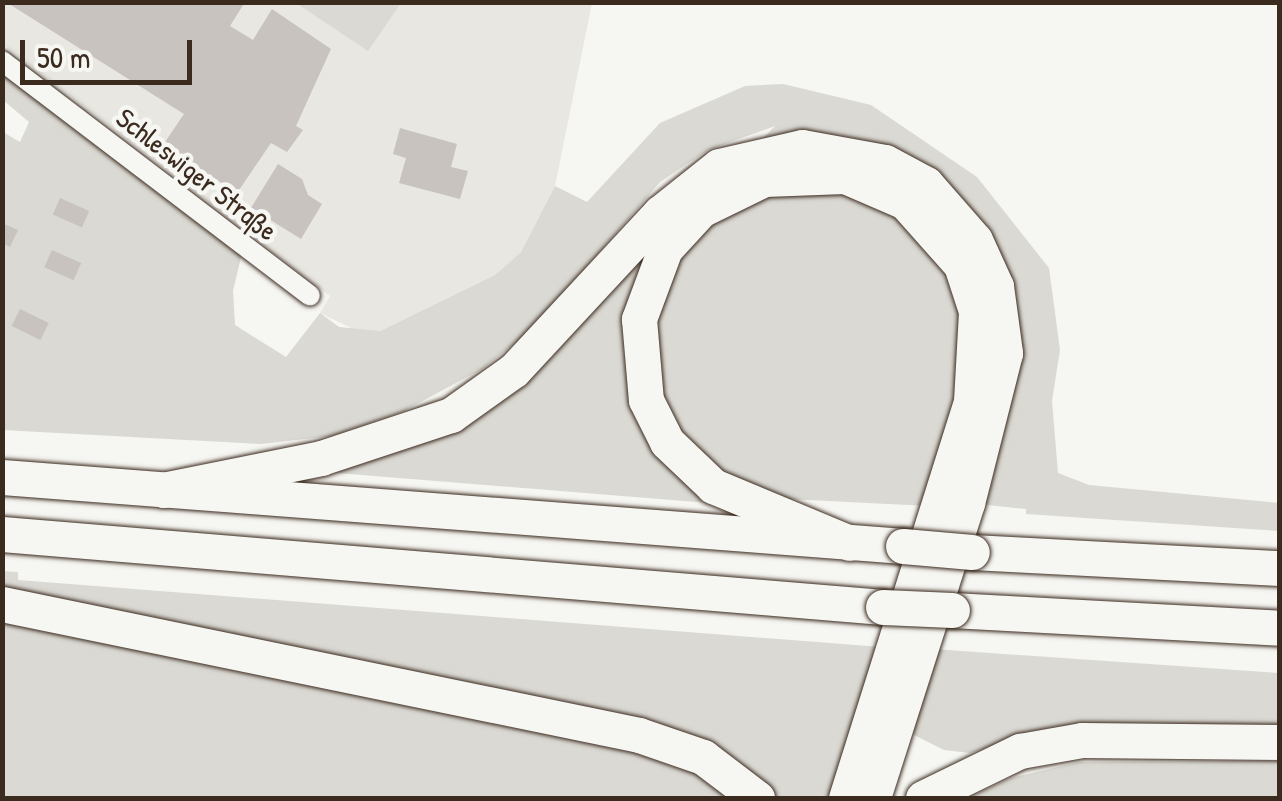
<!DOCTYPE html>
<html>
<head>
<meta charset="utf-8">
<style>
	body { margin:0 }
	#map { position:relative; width:1282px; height:801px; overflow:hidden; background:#f6f6f2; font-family:"Patrick Hand",sans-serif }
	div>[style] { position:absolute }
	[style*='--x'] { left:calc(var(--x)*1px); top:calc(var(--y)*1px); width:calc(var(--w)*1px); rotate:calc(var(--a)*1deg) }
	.built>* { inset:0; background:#e8e7e2 }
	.green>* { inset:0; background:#dad9d3 }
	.building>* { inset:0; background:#c8c3be; transform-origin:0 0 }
	.roads { filter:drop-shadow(0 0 2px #3b2a1e) drop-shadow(0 0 2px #3b2a1e) }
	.minor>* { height:20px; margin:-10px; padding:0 10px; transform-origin:10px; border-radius:10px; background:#f6f6f2 }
	.motorway>* { height:35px; margin:-17.5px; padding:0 17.5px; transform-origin:17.5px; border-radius:17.5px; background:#f6f6f2 }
	.bridges { filter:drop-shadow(0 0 2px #3b2a1e) drop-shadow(0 0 2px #3b2a1e) }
	.motorway-bridge>* { height:35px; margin:-17.5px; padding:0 17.5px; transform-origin:17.5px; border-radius:17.5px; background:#f6f6f2 }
	span { translate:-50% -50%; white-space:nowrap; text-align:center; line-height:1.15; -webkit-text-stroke:9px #f6f6f2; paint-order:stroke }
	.street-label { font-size:28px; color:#3b2a1e }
	.frame { position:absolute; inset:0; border:5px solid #3b2a1e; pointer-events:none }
	.scale { position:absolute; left:20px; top:40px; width:172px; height:45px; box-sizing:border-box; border:5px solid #3b2a1e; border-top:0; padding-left:12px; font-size:30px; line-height:35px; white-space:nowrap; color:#3b2a1e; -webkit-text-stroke:8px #f6f6f2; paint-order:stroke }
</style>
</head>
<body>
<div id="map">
	<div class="built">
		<i style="clip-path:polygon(2px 3px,592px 3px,555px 186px,521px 252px,495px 275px,380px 331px,362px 333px,320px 313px,330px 296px,3px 44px)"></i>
	</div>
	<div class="green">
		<i style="clip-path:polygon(296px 3px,401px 3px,368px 51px)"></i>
		<i style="clip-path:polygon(2px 69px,242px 253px,233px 291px,235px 325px,286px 357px,320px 313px,339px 327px,380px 331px,495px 275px,521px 252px,555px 186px,587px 202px,660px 123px,745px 86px,783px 84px,871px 105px,977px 177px,1049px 268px,1060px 350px,1052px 401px,1058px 473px,1089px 485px,1279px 503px,1279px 531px,1026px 514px,1026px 509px,978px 504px,998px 257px,761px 140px,775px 126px,708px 150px,660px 182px,535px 327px,482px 369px,402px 412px,332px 436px,261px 444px,3px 430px,3px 132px,20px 142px,29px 122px,3px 100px)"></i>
		<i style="clip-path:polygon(762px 188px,856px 189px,942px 251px,969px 338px,928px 506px,769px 498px,720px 477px,667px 421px,648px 343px,689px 235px)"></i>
		<i style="clip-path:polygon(655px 238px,629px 340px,721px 504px,325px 472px,381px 454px)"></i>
		<i style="clip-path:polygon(2px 571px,18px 572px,18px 580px,881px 647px,835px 798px,771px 798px,745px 769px,3px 595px)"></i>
		<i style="clip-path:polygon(2px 614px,664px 752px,747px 798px,3px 798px)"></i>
		<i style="clip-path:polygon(933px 649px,1279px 673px,1279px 728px,1015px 739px,970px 753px,944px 750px,914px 735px,908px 722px)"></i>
		<i style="clip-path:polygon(1279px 761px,1279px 798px,968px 798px,1011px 778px,1079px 762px)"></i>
	</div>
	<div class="building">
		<i style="clip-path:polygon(6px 2px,245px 2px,230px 26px,253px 40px,272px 9px,331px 49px,296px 126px,303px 130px,287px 152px,271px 143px,237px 193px,163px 145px,184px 114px)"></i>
		<i style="clip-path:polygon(400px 128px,457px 144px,451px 167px,468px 171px,460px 199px,399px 183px,406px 158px,393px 154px)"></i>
		<i style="clip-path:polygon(278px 164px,302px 179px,308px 195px,322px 204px,301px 239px,251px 208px)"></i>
		<i style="left:60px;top:198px;width:32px;height:18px;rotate:24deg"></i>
		<i style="clip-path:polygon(2px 223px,18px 230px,10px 247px,2px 243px)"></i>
		<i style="left:52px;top:250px;width:32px;height:19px;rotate:24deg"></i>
		<i style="left:20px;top:309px;width:32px;height:19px;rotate:26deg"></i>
	</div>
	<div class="roads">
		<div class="minor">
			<i style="--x:2;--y:61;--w:387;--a:37.3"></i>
		</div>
		<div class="motorway">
			<i style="--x:2;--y:477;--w:904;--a:4.38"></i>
			<i style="--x:163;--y:490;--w:161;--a:-11.4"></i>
			<i style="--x:321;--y:458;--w:137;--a:-18.3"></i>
			<i style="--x:451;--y:415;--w:77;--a:-35.5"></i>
			<i style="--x:514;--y:370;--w:214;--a:-47.1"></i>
			<i style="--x:660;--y:213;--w:75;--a:-38.5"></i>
			<i style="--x:719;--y:166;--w:85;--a:-12.9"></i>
			<i style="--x:802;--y:147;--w:84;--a:10.2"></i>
			<i style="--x:885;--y:162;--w:47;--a:28.2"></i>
			<i style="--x:926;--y:184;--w:74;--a:48.8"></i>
			<i style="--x:975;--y:240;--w:51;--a:65.5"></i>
			<i style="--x:996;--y:286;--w:68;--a:82.3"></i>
			<i style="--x:1005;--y:353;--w:155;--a:104.2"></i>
			<i style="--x:967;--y:503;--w:310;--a:107.7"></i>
			<i style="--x:2;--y:534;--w:884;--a:4.74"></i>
			<i style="--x:972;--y:552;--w:308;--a:3"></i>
			<i style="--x:2;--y:604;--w:650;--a:11.62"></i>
			<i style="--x:639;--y:735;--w:68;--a:19"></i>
			<i style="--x:703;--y:757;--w:68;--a:37.2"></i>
			<i style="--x:952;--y:610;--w:328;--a:3.1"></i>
			<i style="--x:846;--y:798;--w:416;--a:-72.5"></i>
			<i style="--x:971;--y:401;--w:90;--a:-86.8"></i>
			<i style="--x:976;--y:311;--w:48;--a:-108.1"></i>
			<i style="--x:961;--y:265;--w:84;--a:-131.6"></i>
			<i style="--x:905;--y:202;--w:65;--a:-156.6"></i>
			<i style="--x:845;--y:176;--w:81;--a:177.9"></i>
			<i style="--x:764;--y:179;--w:70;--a:153.8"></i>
			<i style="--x:701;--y:210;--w:53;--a:132.7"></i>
			<i style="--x:665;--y:249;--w:75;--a:110.4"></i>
			<i style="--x:639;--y:319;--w:81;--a:85.1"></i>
			<i style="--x:646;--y:400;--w:47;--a:63.4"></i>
			<i style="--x:667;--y:442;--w:64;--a:43.7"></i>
			<i style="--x:713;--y:486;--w:148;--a:22.6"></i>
			<i style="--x:923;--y:798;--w:108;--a:-25.9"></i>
			<i style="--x:1020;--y:751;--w:63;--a:-10.1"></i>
			<i style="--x:1082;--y:740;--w:198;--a:0.6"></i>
		</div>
	</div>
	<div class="bridges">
		<div class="motorway-bridge">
			<i style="--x:903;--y:546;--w:69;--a:5"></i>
			<i style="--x:883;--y:607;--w:69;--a:2.5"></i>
		</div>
	</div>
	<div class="street-label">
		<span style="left:197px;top:174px;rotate:38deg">Schleswiger Straße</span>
	</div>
	<div class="frame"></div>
	<div class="scale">50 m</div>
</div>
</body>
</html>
